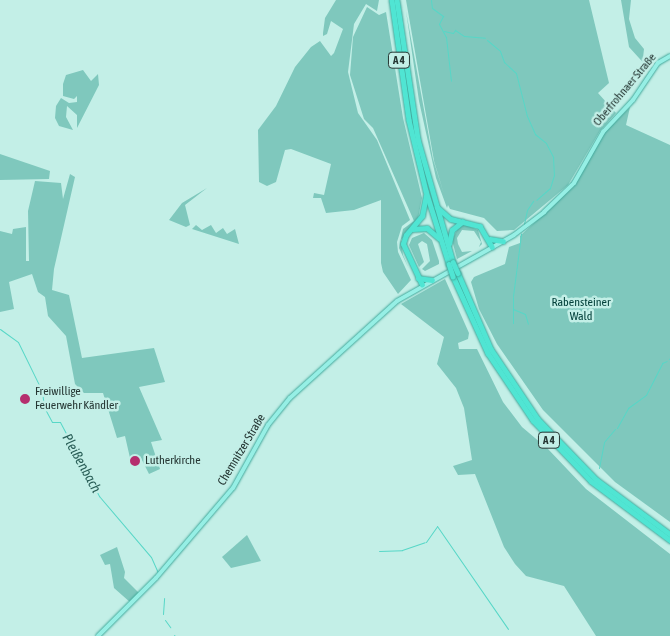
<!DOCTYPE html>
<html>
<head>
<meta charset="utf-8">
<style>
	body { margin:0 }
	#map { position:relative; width:670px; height:636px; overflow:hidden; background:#c3efe7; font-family:"Asap Condensed",sans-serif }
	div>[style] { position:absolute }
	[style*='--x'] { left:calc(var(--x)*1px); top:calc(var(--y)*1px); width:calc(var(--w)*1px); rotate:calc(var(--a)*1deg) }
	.green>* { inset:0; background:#7fc8bd }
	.stream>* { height:1px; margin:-0.5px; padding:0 0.5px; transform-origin:0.5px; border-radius:0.5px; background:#57d7c7 }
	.roads { filter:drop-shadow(0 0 1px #41a89b) drop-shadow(0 0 1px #41a89b) }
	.major>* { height:4px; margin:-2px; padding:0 2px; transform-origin:2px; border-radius:2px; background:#96efe5 }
	.highway>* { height:4.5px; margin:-2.25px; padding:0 2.25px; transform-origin:2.25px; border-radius:2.25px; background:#50e5d3 }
	.bridges { filter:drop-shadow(0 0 1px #41a89b) drop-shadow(0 0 1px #41a89b) }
	.highway-bridge>* { height:4.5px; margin:-2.25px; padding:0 2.25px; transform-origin:2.25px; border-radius:2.25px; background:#50e5d3 }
	.dots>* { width:14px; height:14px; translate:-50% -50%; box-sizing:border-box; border:2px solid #c3efe7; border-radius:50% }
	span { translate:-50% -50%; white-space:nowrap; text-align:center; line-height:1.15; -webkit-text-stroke:5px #c3efe7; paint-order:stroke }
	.shield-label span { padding:1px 4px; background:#c3efe7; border:1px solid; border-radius:4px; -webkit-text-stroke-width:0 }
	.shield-label { font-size:11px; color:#253633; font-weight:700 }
	.street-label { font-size:12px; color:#253633 }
	.park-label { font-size:12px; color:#03403a }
	.poi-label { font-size:12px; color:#253633 }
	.left { translate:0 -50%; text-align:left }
	.water-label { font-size:14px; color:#295e57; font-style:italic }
</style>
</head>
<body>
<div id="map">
	<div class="green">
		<i style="clip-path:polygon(336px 0,379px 0,377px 11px,366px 4px,354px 24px,348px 72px,358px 113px,377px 140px,410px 220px,402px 226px,397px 242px,398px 252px,411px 280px,398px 294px,383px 272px,381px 263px,381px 200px,354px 210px,326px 213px,321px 198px,313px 198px,314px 193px,324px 195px,331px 164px,291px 149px,285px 150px,276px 182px,267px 186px,259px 182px,258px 130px,276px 106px,295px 67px,311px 47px,320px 41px,331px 56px,334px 53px,343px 29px,331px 21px,327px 34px,323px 36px,323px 33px,325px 18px)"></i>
		<i style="clip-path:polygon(406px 0,589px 0,609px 83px,598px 93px,616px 113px,600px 131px,568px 185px,514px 230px,497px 231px,484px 218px,450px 209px,448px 205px,447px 208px,436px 178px,419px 101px,406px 11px,433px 159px,444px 194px,434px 161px)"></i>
		<i style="clip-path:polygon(621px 0,631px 0,629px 19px,635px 38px,644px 49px,643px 58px,649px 69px,629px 47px)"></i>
		<i style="clip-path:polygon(367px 7px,379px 15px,386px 12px,403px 118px,422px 198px,418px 219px,401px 240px,403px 255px,409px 269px,399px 248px,403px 229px,414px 221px,373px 128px,364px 119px,350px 75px,353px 37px)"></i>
		<i style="clip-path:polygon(83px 70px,91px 81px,98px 74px,99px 85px,77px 128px,77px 115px,67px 106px,66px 117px,73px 130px,59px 126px,55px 118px,56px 106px,61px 98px,69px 103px,77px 102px,77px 96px,74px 99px,63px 96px,63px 84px,66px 75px)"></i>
		<i style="clip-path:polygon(630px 107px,626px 125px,670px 145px,670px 522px,615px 482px,543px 410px,497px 344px,479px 309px,471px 282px,474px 277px,505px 264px,509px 247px,520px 243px,520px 236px,573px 187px,604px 133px)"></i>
		<i style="clip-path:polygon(0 154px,50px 171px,49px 179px,0 180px)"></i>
		<i style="clip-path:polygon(70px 174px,75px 177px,54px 269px,52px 290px,69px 295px,82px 358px,154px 348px,165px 382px,139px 387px,162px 440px,151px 442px,160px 469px,149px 474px,140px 456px,130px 458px,125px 436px,117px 438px,103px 393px,84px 393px,75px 384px,66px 336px,48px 316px,45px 297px,38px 292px,32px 274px,9px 282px,14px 309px,0 312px,0 231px,12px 234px,13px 229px,26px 227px,26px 261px,29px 261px,28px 211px,35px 181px,61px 183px,63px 199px)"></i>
		<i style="clip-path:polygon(207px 188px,185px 205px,190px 225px,186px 227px,169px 220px,182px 203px)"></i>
		<i style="clip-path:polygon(464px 224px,478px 230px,482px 244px,479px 247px,481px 242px,474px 231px,462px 230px,457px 238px,458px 244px,462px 252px,472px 251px,457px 259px,452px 240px,458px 228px)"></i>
		<i style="clip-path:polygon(196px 225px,202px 230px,211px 225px,216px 233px,223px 228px,227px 234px,235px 229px,239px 244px,192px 229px)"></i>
		<i style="clip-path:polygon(424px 233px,432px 240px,439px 261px,439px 264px,425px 271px,422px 269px,430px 261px,427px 244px,422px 241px,418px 244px,424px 262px,419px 267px,409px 245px,412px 238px)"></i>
		<i style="clip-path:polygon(445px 279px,469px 333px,468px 339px,458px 343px,459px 349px,477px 349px,503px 402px,522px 427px,548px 449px,586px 489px,670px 554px,670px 636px,596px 636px,564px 586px,526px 576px,515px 564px,504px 547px,475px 474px,458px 475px,453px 466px,472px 460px,464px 408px,456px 388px,437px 364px,444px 337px,401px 304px)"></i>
		<i style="clip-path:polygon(247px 535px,261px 561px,231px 568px,222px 557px)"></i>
		<i style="clip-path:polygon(117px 547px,125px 572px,124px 578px,140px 594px,131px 603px,114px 588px,110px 564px,105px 565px,100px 555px)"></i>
	</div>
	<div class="stream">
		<i style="--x:431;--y:0;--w:8;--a:83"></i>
		<i style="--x:432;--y:8;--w:14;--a:36"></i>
		<i style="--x:443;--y:16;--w:9;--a:117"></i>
		<i style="--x:439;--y:24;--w:15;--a:62"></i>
		<i style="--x:446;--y:37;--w:44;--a:83.5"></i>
		<i style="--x:444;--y:31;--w:9;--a:13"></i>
		<i style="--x:453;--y:33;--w:4;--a:-56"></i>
		<i style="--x:455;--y:30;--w:11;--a:34"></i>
		<i style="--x:464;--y:36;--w:21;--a:5"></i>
		<i style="--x:487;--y:40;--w:17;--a:40"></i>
		<i style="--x:500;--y:51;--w:12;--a:70"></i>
		<i style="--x:504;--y:62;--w:16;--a:43"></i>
		<i style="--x:516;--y:73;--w:44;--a:75.7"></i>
		<i style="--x:527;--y:116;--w:20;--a:66"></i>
		<i style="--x:535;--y:134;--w:14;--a:39"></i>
		<i style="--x:546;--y:143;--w:16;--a:63"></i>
		<i style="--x:553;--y:157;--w:18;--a:87"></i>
		<i style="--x:554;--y:175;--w:14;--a:107"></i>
		<i style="--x:550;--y:188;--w:18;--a:139"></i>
		<i style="--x:524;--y:224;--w:14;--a:-78"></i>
		<i style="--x:527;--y:210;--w:11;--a:-56"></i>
		<i style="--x:513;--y:296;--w:63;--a:-82.6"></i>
		<i style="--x:513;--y:297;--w:26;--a:90"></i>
		<i style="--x:513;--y:309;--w:13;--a:23"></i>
		<i style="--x:525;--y:314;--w:10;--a:73"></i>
		<i style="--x:0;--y:329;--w:22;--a:36"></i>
		<i style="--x:18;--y:342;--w:55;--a:63.9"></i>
		<i style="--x:42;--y:391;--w:16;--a:83"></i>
		<i style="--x:44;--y:407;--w:17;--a:62"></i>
		<i style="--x:52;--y:422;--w:8;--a:0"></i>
		<i style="--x:60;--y:422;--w:84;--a:62.2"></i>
		<i style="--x:99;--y:496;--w:80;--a:49.6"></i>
		<i style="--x:151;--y:557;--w:17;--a:66"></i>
		<i style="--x:669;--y:359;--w:1;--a:-45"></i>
		<i style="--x:617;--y:428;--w:23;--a:-61"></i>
		<i style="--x:628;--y:408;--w:22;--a:-36"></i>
		<i style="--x:646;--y:395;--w:36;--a:-63"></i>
		<i style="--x:662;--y:363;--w:5;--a:-22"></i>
		<i style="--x:599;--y:468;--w:26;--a:-79"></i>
		<i style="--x:604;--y:442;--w:17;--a:-50"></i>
		<i style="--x:426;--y:542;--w:19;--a:-55"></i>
		<i style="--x:437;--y:526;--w:125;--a:55.4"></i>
		<i style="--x:379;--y:551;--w:23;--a:-2"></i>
		<i style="--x:402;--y:550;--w:24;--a:-19"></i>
		<i style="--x:163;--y:614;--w:16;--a:-86"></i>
		<i style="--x:165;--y:620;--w:9;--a:54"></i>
		<i style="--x:174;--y:635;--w:1;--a:45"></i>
	</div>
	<div class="roads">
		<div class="major">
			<i style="--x:98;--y:636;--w:82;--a:-45"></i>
			<i style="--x:156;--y:578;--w:118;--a:-49.5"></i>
			<i style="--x:233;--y:488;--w:72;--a:-60.9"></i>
			<i style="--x:268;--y:425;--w:35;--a:-51"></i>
			<i style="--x:290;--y:398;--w:144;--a:-42.2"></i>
			<i style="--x:397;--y:301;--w:134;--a:-29.4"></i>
			<i style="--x:514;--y:235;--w:38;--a:-37"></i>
			<i style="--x:544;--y:212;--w:42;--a:-44"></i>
			<i style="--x:574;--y:183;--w:59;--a:-60.4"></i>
			<i style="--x:603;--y:132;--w:44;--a:-46.8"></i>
			<i style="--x:633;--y:100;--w:45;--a:-56"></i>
			<i style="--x:658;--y:63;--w:14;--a:-30"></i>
		</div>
		<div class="highway">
			<i style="--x:392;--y:0;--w:121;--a:81.9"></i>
			<i style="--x:409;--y:120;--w:73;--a:76.5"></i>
			<i style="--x:426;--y:191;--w:77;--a:72.5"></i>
			<i style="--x:397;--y:0;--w:141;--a:81.4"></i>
			<i style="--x:418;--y:139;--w:128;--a:74.1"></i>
			<i style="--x:437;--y:207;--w:18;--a:41"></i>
			<i style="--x:451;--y:219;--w:30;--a:14"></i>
			<i style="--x:480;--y:226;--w:24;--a:60"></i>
			<i style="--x:413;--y:229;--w:14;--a:-4"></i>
			<i style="--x:427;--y:228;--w:16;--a:40"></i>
			<i style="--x:490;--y:239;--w:13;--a:9"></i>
			<i style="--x:449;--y:244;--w:14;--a:-78"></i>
			<i style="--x:452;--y:230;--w:13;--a:-39"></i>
			<i style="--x:458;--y:273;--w:83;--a:66.5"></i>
			<i style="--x:491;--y:349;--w:84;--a:56.1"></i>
			<i style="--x:538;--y:419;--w:85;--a:46"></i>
			<i style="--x:597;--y:480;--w:91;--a:36.5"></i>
			<i style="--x:453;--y:276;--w:85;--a:65.6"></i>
			<i style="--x:488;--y:353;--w:81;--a:56.1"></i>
			<i style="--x:533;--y:420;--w:84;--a:46.4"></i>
			<i style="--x:591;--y:481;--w:99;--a:36.8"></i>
			<i style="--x:418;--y:278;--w:14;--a:8"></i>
			<i style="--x:422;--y:285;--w:45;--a:-114.9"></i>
			<i style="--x:403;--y:244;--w:9;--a:-72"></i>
			<i style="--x:406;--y:235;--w:25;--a:-50"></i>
			<i style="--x:422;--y:216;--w:21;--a:-79"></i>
		</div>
	</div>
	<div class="bridges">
		<div class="highway-bridge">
			<i style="--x:453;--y:262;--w:12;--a:66"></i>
			<i style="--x:449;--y:264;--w:13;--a:72"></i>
		</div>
	</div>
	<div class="dots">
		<i style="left:25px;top:399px;background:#b52e6e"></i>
		<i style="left:135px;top:461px;background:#b52e6e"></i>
	</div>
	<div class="shield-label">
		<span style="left:399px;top:60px">A 4</span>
		<span style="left:549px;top:440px">A 4</span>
	</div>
	<div class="street-label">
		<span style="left:625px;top:90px;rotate:-50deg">Oberfrohnaer Straße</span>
		<span style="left:242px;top:450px;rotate:-59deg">Chemnitzer Straße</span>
	</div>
	<div class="park-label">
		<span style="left:581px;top:310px">Rabensteiner<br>Wald</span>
	</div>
	<div class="poi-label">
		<span class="left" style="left:35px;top:399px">Freiwillige<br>Feuerwehr Kändler</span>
		<span class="left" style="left:145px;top:461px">Lutherkirche</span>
	</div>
	<div class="water-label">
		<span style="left:82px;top:463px;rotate:61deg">Pleißenbach</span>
	</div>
</div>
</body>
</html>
